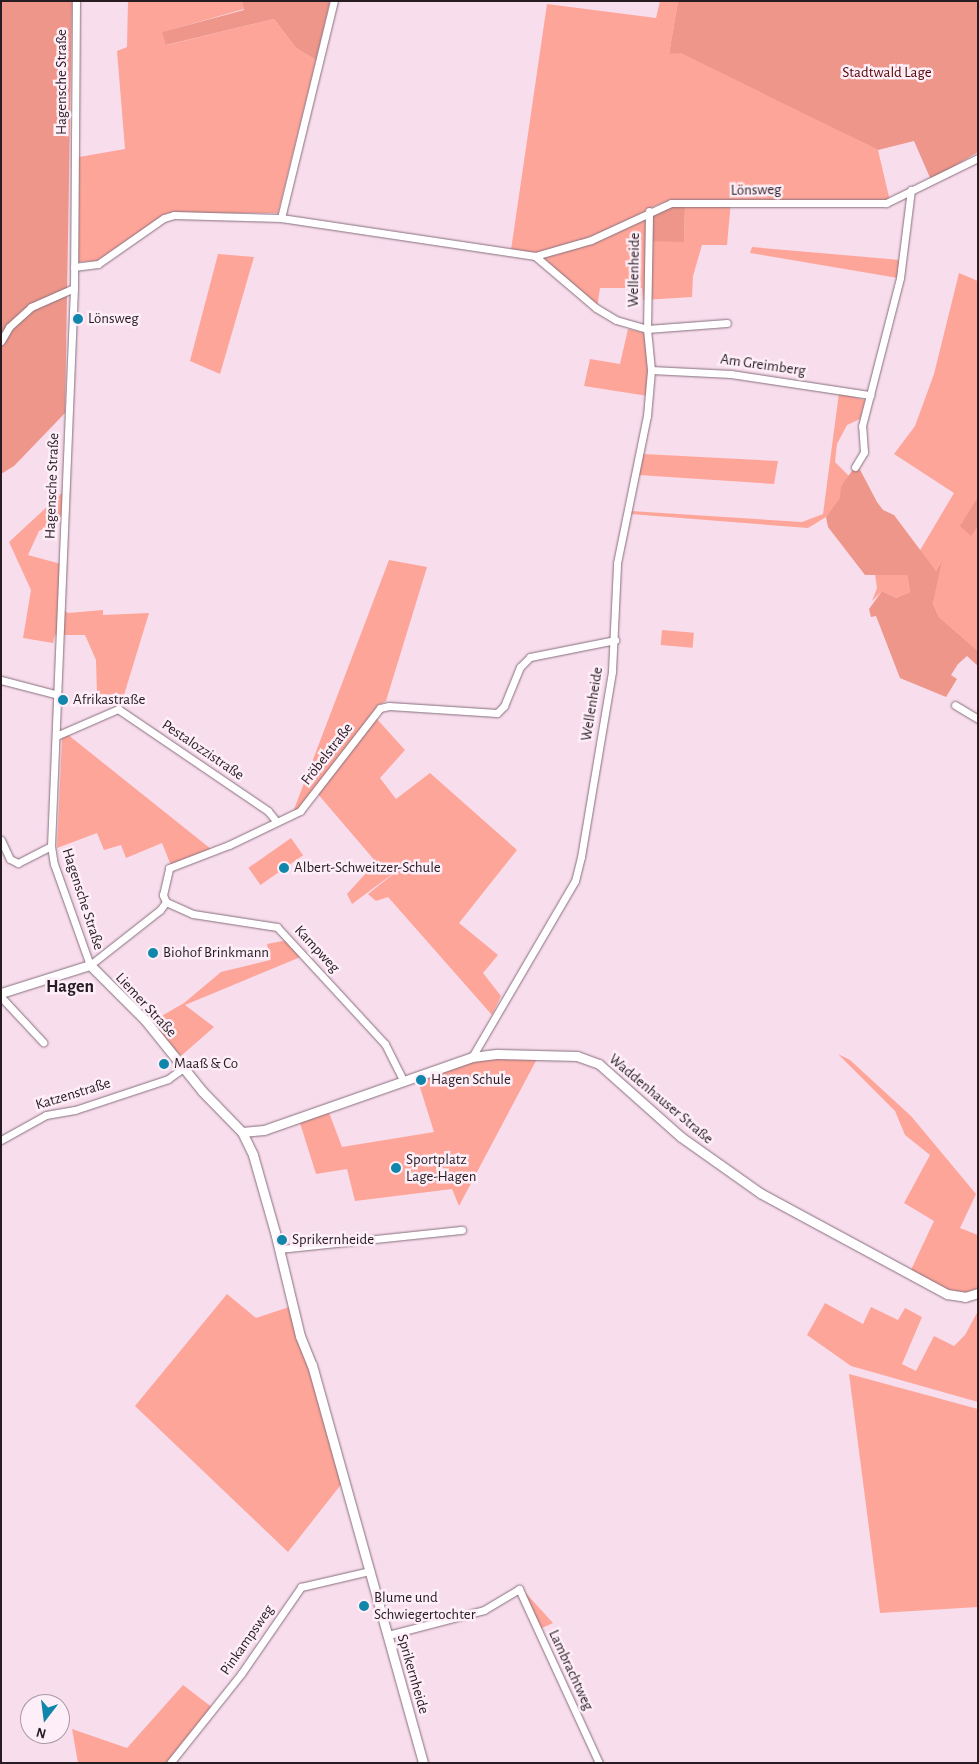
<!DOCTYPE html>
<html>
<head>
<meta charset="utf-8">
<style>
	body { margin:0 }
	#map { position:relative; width:979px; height:1764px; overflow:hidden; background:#f8dded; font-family:"Alegreya Sans",sans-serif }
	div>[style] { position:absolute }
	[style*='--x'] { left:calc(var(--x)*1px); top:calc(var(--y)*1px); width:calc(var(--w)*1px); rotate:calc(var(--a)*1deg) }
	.green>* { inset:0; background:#fea599; transform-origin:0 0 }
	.forest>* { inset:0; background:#ee968a }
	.roads { filter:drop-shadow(0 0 1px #866f7d) drop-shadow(0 0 1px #866f7d) }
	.minor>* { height:7px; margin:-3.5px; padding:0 3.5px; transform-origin:3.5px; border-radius:3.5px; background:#fff }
	.major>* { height:9px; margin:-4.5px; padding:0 4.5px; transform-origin:4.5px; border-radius:4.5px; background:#fff }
	.dots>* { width:14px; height:14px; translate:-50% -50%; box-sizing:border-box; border:2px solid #feeef7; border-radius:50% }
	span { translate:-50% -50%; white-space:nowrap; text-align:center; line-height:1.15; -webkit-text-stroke:5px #feeef7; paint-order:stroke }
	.park-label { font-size:15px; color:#540504 }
	.street-label { font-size:15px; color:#261c22 }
	.poi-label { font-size:15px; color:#261c22 }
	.left { translate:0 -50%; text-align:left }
	.quarter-label { font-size:18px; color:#261c22; font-weight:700 }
	.frame { position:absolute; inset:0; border:2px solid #261c22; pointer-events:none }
	.north { position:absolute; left:20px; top:1694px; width:50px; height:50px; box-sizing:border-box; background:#feeef7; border:1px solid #a89aa2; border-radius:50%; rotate:195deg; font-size:14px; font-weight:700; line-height:20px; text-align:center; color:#261c22 }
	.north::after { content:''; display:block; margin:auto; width:18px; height:22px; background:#1086ab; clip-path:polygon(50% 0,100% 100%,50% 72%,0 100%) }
</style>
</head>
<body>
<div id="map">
	<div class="green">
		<i style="clip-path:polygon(128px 1px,242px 1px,244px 9px,163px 32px,167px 45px,274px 19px,296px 48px,316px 60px,278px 213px,167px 213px,97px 261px,78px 262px,79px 157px,125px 149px,117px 51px,127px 47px)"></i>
		<i style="clip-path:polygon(660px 1px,678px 1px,669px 54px,681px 52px,878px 150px,890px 201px,731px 201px,727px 245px,702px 245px,693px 276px,692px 297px,643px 300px,642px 288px,600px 288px,597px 308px,542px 256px,650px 217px,684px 241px,685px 206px,670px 200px,645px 210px,645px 217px,592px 237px,536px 253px,511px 250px,547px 4px,656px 18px)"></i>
		<i style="clip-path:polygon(752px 247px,900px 260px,898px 278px,750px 253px)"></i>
		<i style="clip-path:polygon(218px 254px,254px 257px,220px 374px,190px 361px)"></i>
		<i style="clip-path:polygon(959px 273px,978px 281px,978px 651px,939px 617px,933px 604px,941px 561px,936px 571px,919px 552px,954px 493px,894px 454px,915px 426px,934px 374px)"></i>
		<i style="clip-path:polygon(628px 329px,644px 333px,649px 374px,648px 396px,584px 386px,590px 359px,620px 364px)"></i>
		<i style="clip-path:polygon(839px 393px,865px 400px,860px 419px,847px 425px,837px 444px,835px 462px,849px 476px,841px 486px,841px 498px,826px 517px,808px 528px,630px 514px,631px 511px,802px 522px,823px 514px)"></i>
		<i style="clip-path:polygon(643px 454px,682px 456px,778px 461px,774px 484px,639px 475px)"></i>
		<i style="clip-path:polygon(63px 492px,63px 519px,39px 531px,28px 555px,61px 564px,59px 607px,68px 613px,103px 610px,103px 615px,149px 613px,120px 708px,114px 709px,118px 695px,97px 694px,96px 660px,85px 635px,55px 635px,53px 643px,23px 638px,31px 590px,9px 542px)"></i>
		<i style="clip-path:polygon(389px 560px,427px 567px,386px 701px,377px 706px,336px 762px,299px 809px,293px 812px)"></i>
		<i style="clip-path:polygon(875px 574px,907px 575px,910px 592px,896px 598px,882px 591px,872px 601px,877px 588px)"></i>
		<i style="left:662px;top:630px;width:32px;height:15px;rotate:5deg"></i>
		<i style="clip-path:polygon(376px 718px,405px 750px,380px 778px,396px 799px,430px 773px,517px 850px,459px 923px,498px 955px,483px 973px,501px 996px,492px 1015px,388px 897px,376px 901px,368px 894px,406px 864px,352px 904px,347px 894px,376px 862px,317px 793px)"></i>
		<i style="clip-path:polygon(67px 734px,211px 849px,172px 868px,162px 843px,126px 858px,121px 845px,104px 850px,97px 833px,57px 848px,62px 738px)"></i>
		<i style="left:291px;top:838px;width:21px;height:52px;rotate:55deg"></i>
		<i style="clip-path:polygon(288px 940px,303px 956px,185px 1005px,214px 1027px,181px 1056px,151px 1022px,184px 1003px,221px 972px,270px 960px,267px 944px)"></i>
		<i style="clip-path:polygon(838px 1054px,850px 1060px,911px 1116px,976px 1194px,960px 1228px,978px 1235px,978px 1289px,965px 1295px,948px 1291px,910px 1272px,934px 1221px,904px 1203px,930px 1155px,905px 1135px,895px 1111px)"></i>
		<i style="clip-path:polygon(498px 1057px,538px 1057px,459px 1206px,452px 1189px,355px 1201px,347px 1169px,316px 1174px,299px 1120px,328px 1110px,342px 1147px,434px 1132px,418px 1081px,467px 1063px)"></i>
		<i style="clip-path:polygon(227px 1294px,256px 1318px,292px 1306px,343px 1482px,288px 1552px,135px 1406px)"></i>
		<i style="clip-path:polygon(825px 1303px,863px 1324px,871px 1307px,898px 1320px,905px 1308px,922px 1317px,902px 1364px,916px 1371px,934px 1336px,954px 1346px,965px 1335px,978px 1311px,978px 1402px,851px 1366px,807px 1335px)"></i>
		<i style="clip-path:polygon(849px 1374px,978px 1409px,978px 1607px,880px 1613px)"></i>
		<i style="clip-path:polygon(522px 1589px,553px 1623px,540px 1629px)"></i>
		<i style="clip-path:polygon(183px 1685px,213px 1708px,167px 1763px,78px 1763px,72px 1729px,127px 1748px)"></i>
	</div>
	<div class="forest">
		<i style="clip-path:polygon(1px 1px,72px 1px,65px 413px,14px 466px,1px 474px)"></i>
		<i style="clip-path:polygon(242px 1px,330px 1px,316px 60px,296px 48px,274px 19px,166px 45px,162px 32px,244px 10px)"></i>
		<i style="clip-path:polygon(678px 1px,978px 1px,978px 152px,931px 180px,914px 141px,878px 150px,681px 53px,669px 54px)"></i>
		<i style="clip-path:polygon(671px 205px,685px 206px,684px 242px,650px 241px,650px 217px)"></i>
		<i style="clip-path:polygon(857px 464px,877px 502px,883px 510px,894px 515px,936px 571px,942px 560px,933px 604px,939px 617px,978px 651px,978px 666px,967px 656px,958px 664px,951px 675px,957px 679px,946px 697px,900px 678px,876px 616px,871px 617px,869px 609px,882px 591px,896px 598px,910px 592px,907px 575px,865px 575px,828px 527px,826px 517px,840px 498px,841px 486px)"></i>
		<i style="clip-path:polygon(978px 497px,978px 526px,971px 536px,960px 526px)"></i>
	</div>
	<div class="roads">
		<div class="minor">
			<i style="--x:76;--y:1;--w:287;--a:90.4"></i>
			<i style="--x:74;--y:288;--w:558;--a:92.36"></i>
			<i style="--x:51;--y:846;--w:18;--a:81"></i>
			<i style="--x:54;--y:864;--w:107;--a:70.4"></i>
			<i style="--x:90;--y:965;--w:89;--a:-38.2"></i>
			<i style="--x:160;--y:910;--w:10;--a:-53"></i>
			<i style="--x:166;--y:902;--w:8;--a:-113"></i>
			<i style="--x:163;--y:895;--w:28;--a:-77"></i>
			<i style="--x:169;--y:868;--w:64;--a:-21"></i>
			<i style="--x:229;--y:845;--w:79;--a:-25.6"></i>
			<i style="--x:300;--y:811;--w:130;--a:-52.2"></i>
			<i style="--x:380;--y:708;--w:9;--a:-13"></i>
			<i style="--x:389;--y:706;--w:108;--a:3.7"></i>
			<i style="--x:497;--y:713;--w:10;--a:-45"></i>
			<i style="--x:504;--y:706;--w:42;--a:-67.7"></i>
			<i style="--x:520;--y:667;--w:14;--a:-45"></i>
			<i style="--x:530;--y:657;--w:87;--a:-11.3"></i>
			<i style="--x:281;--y:218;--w:223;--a:-76.3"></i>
			<i style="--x:535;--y:256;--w:80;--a:40.4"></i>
			<i style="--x:596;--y:308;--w:23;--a:31"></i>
			<i style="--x:616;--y:320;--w:32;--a:16"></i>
			<i style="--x:647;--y:329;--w:80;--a:-4.3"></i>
			<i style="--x:74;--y:267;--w:24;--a:-7"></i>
			<i style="--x:98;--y:264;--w:80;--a:-34.9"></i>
			<i style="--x:164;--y:218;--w:10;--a:-17"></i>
			<i style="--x:174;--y:215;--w:107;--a:1.6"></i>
			<i style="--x:281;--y:218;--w:257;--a:8.5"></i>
			<i style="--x:535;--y:256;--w:58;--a:-15.9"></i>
			<i style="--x:591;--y:240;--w:88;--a:-24.8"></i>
			<i style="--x:671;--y:203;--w:215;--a:0"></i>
			<i style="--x:886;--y:203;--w:102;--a:-26.1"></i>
			<i style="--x:1;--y:341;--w:16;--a:-60"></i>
			<i style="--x:9;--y:327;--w:30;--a:-42"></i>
			<i style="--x:31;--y:307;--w:47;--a:-23.8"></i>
			<i style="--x:651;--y:370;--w:80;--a:2.9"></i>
			<i style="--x:731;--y:374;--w:141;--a:8.6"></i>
			<i style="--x:855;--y:467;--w:17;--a:-59"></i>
			<i style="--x:864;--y:452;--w:26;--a:-94"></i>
			<i style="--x:862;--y:426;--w:153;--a:-75.6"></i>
			<i style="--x:900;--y:278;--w:89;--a:-82.9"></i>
			<i style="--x:1;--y:680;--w:59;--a:14.7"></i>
			<i style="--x:955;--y:705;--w:27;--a:31"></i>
			<i style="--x:56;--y:736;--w:68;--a:-23.5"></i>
			<i style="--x:118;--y:709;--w:181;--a:34.2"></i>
			<i style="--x:268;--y:811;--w:13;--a:51"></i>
			<i style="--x:1;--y:840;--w:21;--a:65"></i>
			<i style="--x:10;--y:859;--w:9;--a:27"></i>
			<i style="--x:18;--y:863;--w:37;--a:-27"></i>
			<i style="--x:166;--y:902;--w:30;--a:24"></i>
			<i style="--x:193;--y:914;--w:85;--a:8.8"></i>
			<i style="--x:277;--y:927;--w:159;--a:47.3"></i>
			<i style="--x:385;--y:1044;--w:42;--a:63.4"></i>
			<i style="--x:1;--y:997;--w:62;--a:47"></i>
			<i style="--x:472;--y:1057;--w:204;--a:-59.7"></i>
			<i style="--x:575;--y:881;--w:25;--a:-76"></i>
			<i style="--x:581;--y:857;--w:189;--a:-80.5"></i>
			<i style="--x:612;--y:671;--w:108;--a:-87.3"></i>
			<i style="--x:617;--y:563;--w:150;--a:-78.5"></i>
			<i style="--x:647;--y:416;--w:46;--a:-85"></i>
			<i style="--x:651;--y:370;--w:41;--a:-95.6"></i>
			<i style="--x:647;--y:329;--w:118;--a:-89"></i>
			<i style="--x:1;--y:1140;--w:51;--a:-29.1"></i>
			<i style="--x:46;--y:1115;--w:29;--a:-10"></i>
			<i style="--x:75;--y:1110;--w:98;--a:-18.4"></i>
			<i style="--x:168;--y:1079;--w:19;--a:-36"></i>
			<i style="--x:280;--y:1249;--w:183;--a:-6"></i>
			<i style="--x:388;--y:1635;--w:99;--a:-14.6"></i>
			<i style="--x:484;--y:1610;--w:41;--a:-31"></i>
			<i style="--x:519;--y:1589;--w:192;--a:65.3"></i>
			<i style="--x:170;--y:1763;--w:114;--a:-51.4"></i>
			<i style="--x:241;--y:1674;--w:106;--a:-55.4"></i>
			<i style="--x:301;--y:1587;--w:71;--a:-13.1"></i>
		</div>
		<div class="major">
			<i style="--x:1;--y:993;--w:93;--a:-17.5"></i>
			<i style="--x:90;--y:965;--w:78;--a:45"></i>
			<i style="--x:145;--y:1020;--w:91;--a:51.2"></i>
			<i style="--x:202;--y:1091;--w:57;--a:45.7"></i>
			<i style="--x:242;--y:1132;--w:22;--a:-5"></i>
			<i style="--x:264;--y:1130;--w:220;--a:-19.3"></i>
			<i style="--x:472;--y:1057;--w:26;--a:-7"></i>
			<i style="--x:498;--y:1054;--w:79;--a:1.5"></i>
			<i style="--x:577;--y:1056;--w:23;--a:20"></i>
			<i style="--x:599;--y:1064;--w:110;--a:41.7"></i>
			<i style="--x:681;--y:1137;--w:97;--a:35.3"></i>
			<i style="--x:760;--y:1193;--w:213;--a:28.4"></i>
			<i style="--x:947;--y:1294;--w:18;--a:9"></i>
			<i style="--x:965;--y:1297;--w:14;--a:-17"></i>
			<i style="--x:242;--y:1132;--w:25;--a:64"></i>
			<i style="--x:253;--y:1155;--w:80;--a:74.1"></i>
			<i style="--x:275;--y:1232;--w:107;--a:76.5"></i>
			<i style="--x:300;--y:1336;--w:31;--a:68"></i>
			<i style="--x:312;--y:1365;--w:413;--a:74.4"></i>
		</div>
	</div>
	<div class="dots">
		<i style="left:78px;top:319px;background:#1086ab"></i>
		<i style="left:63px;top:700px;background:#1086ab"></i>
		<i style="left:284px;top:868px;background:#1086ab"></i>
		<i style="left:153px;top:953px;background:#1086ab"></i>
		<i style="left:164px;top:1064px;background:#1086ab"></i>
		<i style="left:421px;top:1080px;background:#1086ab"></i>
		<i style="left:396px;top:1168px;background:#1086ab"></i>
		<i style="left:282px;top:1240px;background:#1086ab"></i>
		<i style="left:364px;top:1606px;background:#1086ab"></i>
	</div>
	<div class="park-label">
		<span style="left:887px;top:73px">Stadtwald Lage</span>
	</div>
	<div class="street-label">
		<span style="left:62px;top:82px;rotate:-90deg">Hagensche Straße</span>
		<span style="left:756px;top:190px;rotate:-1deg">Lönsweg</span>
		<span style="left:634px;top:270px;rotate:-89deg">Wellenheide</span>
		<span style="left:763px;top:365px;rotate:8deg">Am Greimberg</span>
		<span style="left:52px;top:486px;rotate:-88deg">Hagensche Straße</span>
		<span style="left:592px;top:704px;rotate:-81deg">Wellenheide</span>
		<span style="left:203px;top:750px;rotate:34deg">Pestalozzistraße</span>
		<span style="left:327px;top:754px;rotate:-52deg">Fröbelstraße</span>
		<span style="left:83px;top:899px;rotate:72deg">Hagensche Straße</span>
		<span style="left:317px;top:949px;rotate:47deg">Kampweg</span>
		<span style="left:146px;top:1005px;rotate:47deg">Liemer Straße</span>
		<span style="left:73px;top:1094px;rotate:-17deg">Katzenstraße</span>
		<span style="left:661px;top:1099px;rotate:40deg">Waddenhauser Straße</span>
		<span style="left:247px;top:1640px;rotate:-55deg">Pinkampsweg</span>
		<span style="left:571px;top:1670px;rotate:65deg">Lambrachtweg</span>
		<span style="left:413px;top:1674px;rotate:74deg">Sprikernheide</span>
	</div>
	<div class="poi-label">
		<span class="left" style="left:88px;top:319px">Lönsweg</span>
		<span class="left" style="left:73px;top:700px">Afrikastraße</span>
		<span class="left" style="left:294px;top:868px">Albert-Schweitzer-Schule</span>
		<span class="left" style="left:163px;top:953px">Biohof Brinkmann</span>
		<span class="left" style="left:174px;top:1064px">Maaß &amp; Co</span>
		<span class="left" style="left:431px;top:1080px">Hagen Schule</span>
		<span class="left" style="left:406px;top:1168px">Sportplatz<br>Lage-Hagen</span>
		<span class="left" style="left:292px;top:1240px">Sprikernheide</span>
		<span class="left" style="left:374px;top:1606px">Blume und<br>Schwiegertochter</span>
	</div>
	<div class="quarter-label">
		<span style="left:70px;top:987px">Hagen</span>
	</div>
	<div class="frame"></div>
	<div class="north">N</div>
</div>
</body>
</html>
